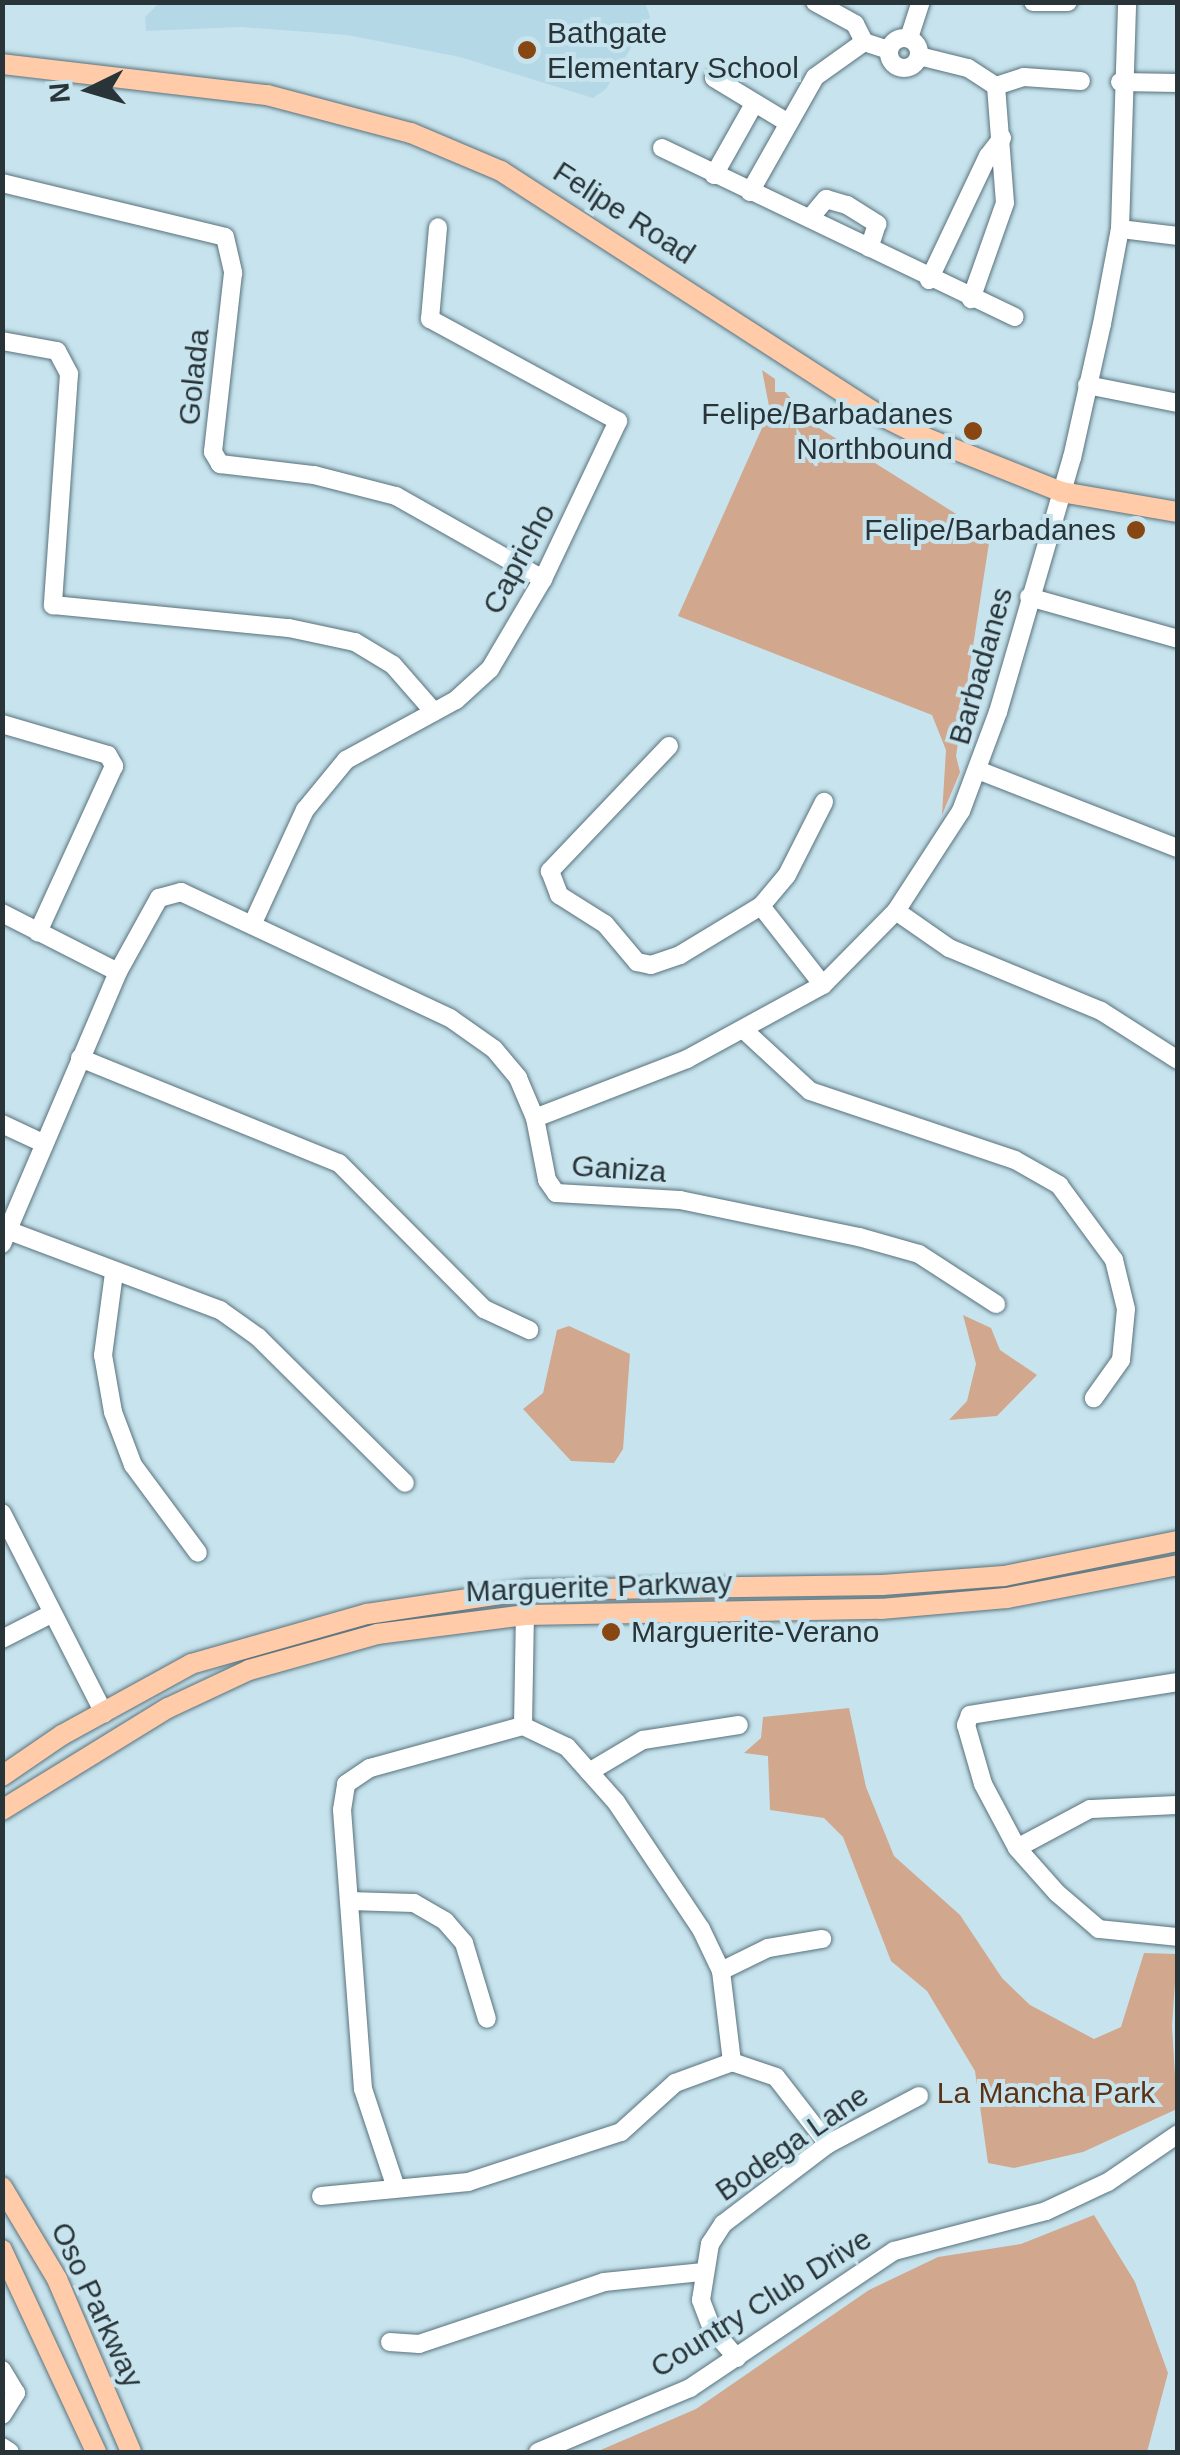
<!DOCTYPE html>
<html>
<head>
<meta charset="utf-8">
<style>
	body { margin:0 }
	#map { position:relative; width:1180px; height:2455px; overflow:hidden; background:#c7e4ee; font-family:Arial,sans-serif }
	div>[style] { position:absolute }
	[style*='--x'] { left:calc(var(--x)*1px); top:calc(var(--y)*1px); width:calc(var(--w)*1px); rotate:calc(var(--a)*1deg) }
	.built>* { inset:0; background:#b4d8e6 }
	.green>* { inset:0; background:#d1a78d }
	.roads { filter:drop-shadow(0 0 2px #59727c) drop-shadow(0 0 2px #59727c) }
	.minor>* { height:18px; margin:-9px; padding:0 9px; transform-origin:9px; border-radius:9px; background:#fff }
	.minor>.ring { margin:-9px; padding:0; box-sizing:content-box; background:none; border:18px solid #fff; border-radius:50% }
	.major>* { height:20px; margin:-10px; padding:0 10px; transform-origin:10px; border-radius:10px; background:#ffcba9 }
	.dots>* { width:28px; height:28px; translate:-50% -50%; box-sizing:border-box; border:5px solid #c7e4ee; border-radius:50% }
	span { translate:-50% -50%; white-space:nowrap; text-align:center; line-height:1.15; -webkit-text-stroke:8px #c7e4ee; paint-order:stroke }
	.poi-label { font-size:30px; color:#293438 }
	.left { translate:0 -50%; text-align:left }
	.right { translate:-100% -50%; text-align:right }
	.street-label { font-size:30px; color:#293438 }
	.park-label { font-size:30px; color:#5c3215 }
	.frame { position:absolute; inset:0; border:5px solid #293438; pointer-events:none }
	.north { position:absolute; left:40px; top:40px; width:100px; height:100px; -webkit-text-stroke:8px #c7e4ee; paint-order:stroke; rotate:265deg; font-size:28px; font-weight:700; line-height:40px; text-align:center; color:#293438 }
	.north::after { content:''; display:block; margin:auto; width:35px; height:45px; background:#293438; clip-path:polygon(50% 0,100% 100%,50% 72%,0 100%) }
</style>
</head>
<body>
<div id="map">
	<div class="built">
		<i style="clip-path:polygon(160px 2px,645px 2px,650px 17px,606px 89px,593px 98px,460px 57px,347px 35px,241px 27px,146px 31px,145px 17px)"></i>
	</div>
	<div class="green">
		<i style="clip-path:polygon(762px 370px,775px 379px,775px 392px,785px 392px,816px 426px,985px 532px,989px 543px,956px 756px,960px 772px,942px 815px,946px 750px,932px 715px,678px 616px,762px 428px,769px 406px)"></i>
		<i style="clip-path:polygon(963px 1315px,991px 1328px,1000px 1350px,1037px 1375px,997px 1416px,949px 1420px,967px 1401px,976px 1364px)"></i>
		<i style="clip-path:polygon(569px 1326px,630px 1354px,623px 1449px,614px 1463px,571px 1461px,523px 1409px,543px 1393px,557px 1330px)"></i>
		<i style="clip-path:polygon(849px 1708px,866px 1787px,894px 1856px,960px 1915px,1002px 1978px,1030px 2005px,1094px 2039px,1121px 2027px,1144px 1953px,1177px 1954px,1172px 2026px,1177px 2109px,1083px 2152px,1014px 2168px,988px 2163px,975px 2071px,927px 1991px,891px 1961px,843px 1837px,824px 1818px,770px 1810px,768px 1756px,744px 1753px,761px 1738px,763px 1717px)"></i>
		<i style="clip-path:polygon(1094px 2215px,1135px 2282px,1168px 2373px,1147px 2452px,596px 2452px,696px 2409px,869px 2290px,938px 2257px,1021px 2244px)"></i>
	</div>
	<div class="roads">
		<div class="minor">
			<i style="--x:815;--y:2;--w:46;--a:28.8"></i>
			<i style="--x:855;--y:24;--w:20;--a:63"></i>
			<i style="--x:1033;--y:2;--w:35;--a:0"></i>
			<i class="ring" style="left:889px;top:38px;width:12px;height:12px"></i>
			<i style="--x:909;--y:38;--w:38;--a:-72"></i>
			<i style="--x:919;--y:56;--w:50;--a:13.8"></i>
			<i style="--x:968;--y:68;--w:33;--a:33"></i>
			<i style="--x:996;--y:86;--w:117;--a:85.6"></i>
			<i style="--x:1005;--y:203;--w:102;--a:109.5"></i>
			<i style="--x:714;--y:78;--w:83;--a:31.2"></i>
			<i style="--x:1120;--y:82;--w:58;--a:1"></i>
			<i style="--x:996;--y:86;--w:29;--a:-18"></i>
			<i style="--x:1024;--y:77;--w:57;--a:4"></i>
			<i style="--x:662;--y:148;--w:391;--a:25.6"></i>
			<i style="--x:714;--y:175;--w:81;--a:-60.6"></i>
			<i style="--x:2;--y:183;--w:229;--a:13.6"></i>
			<i style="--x:225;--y:237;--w:37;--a:77"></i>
			<i style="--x:233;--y:273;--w:180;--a:96.4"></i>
			<i style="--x:213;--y:452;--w:14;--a:60"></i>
			<i style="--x:220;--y:464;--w:95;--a:6.7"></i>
			<i style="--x:314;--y:475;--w:85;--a:14.4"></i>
			<i style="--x:396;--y:496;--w:169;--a:29.5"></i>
			<i style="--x:750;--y:192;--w:132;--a:-60.5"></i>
			<i style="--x:815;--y:77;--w:60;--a:-35.5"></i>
			<i style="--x:864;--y:42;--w:25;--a:18"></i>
			<i style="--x:810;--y:218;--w:25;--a:-50"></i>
			<i style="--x:826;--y:199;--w:22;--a:16"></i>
			<i style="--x:847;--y:205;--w:36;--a:32"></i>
			<i style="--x:877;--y:224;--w:25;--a:108"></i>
			<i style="--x:1120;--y:229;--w:58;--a:6.9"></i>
			<i style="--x:929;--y:280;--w:137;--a:-64.6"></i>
			<i style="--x:988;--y:156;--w:23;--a:-52"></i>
			<i style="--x:2;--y:341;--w:56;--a:10.3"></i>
			<i style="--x:57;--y:351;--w:26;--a:62"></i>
			<i style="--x:69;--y:374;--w:232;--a:94"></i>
			<i style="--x:53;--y:605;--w:237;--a:5.6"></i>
			<i style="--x:289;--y:628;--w:67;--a:12"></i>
			<i style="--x:355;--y:642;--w:44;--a:31.2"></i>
			<i style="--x:393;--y:665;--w:62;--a:48.9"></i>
			<i style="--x:1087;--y:385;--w:93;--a:11.2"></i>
			<i style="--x:1029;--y:597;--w:155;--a:15.7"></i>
			<i style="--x:2;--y:724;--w:110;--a:16.3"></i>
			<i style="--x:108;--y:755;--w:13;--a:61"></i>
			<i style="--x:114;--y:766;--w:183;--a:114.6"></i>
			<i style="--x:669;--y:746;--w:173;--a:133.6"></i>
			<i style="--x:550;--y:871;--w:26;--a:69"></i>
			<i style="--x:559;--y:895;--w:54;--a:32.2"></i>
			<i style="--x:605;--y:924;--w:50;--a:49.9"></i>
			<i style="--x:637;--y:962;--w:14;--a:12"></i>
			<i style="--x:651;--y:965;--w:31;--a:-19"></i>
			<i style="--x:680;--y:955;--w:95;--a:-31.2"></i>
			<i style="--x:761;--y:906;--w:40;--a:-50"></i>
			<i style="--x:787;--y:875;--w:82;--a:-63.1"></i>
			<i style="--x:980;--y:771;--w:212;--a:21.3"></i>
			<i style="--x:761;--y:906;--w:100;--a:51.9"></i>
			<i style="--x:896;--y:911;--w:65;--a:34.9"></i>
			<i style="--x:949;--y:948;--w:165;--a:22.5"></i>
			<i style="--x:1101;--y:1011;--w:91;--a:32.5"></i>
			<i style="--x:2;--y:913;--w:130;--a:27"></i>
			<i style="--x:252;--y:925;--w:127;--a:-65.3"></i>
			<i style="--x:305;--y:810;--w:65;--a:-50.6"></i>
			<i style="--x:346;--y:760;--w:125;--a:-28.6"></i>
			<i style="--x:456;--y:700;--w:46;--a:-42.4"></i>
			<i style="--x:490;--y:669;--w:104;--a:-59.5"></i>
			<i style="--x:543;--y:579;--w:175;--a:-64.6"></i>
			<i style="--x:618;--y:421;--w:214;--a:-151.5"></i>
			<i style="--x:430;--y:319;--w:92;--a:-85"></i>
			<i style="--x:745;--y:1031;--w:88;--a:42.7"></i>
			<i style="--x:810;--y:1091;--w:216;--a:18.6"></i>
			<i style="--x:1015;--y:1160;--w:51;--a:29.6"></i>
			<i style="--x:1059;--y:1185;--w:93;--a:53.7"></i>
			<i style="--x:1114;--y:1260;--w:50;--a:76.2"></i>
			<i style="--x:1126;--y:1309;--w:51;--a:95.6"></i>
			<i style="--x:1121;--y:1360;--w:47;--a:125.4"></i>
			<i style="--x:80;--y:1058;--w:279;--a:22.1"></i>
			<i style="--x:339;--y:1163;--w:206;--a:45.2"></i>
			<i style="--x:484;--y:1309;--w:50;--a:25"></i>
			<i style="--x:535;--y:1118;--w:163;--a:-21.2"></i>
			<i style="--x:687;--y:1059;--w:155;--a:-28.6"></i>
			<i style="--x:823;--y:985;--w:104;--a:-45.4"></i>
			<i style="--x:896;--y:911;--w:119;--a:-57"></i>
			<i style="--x:961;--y:811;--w:106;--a:-69.5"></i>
			<i style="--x:998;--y:712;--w:265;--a:-73.8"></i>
			<i style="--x:1072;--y:458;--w:137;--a:-77.4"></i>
			<i style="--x:1102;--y:324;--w:97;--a:-79.3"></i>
			<i style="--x:1120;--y:229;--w:227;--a:-88.2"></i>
			<i style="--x:2;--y:1124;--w:47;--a:24.9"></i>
			<i style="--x:7;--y:1230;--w:228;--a:20.6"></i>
			<i style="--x:220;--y:1310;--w:47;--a:35.4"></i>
			<i style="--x:258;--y:1337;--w:207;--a:44.8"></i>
			<i style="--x:2;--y:1244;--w:296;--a:-66.9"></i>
			<i style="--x:118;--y:972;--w:85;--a:-61"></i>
			<i style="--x:159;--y:898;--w:23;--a:-15"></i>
			<i style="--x:181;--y:892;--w:297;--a:25.1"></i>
			<i style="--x:450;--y:1018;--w:54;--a:35.2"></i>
			<i style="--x:494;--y:1049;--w:38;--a:50"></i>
			<i style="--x:518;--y:1078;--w:43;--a:67"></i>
			<i style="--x:535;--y:1118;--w:63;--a:79"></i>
			<i style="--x:547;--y:1180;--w:16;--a:55"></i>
			<i style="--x:556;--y:1193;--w:124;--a:3.2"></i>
			<i style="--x:680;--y:1200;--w:183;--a:11.7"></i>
			<i style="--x:859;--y:1237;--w:62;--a:15.8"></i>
			<i style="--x:919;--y:1254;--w:92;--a:33"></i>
			<i style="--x:114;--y:1273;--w:83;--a:97.6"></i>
			<i style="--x:103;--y:1355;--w:58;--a:80"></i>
			<i style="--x:113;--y:1412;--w:57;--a:69.3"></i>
			<i style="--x:133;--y:1465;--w:109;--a:53.5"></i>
			<i style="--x:2;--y:1513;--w:225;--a:63"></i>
			<i style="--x:2;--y:1639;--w:55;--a:-27"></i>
			<i style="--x:1178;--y:1682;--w:211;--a:171"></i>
			<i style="--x:970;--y:1715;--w:11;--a:112"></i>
			<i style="--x:966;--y:1725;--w:61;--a:73.9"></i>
			<i style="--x:983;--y:1784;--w:72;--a:62"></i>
			<i style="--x:1017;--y:1848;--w:60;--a:48.4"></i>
			<i style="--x:1057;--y:1893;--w:55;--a:40.6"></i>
			<i style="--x:1099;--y:1929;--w:79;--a:5.8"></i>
			<i style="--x:523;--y:1726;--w:111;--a:-89"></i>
			<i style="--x:589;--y:1772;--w:63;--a:-30.7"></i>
			<i style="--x:643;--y:1740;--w:97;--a:-8.9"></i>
			<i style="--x:1017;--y:1848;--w:83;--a:-28.1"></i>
			<i style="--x:1090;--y:1809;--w:88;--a:-2.6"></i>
			<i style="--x:349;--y:1901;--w:65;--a:1.8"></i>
			<i style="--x:414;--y:1903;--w:36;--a:30"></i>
			<i style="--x:445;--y:1921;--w:29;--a:49"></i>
			<i style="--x:464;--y:1943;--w:79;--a:73.2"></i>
			<i style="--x:721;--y:1971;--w:52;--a:-26.1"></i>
			<i style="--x:768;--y:1948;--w:55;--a:-9.5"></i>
			<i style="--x:396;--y:2188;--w:104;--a:-108.4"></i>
			<i style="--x:363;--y:2089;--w:280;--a:-94.3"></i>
			<i style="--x:342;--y:1810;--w:26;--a:-81"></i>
			<i style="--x:346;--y:1784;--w:29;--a:-34"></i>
			<i style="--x:370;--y:1768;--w:159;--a:-15.4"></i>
			<i style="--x:523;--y:1726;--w:49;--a:25.5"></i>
			<i style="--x:567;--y:1747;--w:74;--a:48.3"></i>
			<i style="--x:616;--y:1802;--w:153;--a:56.2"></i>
			<i style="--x:701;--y:1929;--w:47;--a:64.5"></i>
			<i style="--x:721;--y:1971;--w:92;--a:83.1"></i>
			<i style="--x:321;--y:2196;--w:148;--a:-5.4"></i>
			<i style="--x:468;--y:2182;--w:161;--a:-18.1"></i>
			<i style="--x:621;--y:2132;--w:73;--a:-42.2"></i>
			<i style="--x:675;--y:2083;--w:61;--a:-20.2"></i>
			<i style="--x:732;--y:2062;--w:46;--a:18.8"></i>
			<i style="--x:776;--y:2077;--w:85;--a:52.2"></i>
			<i style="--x:390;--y:2342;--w:29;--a:4"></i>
			<i style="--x:419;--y:2344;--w:195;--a:-18.5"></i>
			<i style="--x:604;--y:2282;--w:100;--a:-5.8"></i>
			<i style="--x:737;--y:2358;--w:38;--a:-131"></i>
			<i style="--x:712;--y:2329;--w:31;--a:-111"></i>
			<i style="--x:701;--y:2300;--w:57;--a:-80.9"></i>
			<i style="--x:710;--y:2244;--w:24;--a:-57"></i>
			<i style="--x:723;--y:2224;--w:132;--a:-37.3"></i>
			<i style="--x:828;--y:2144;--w:103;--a:-27.8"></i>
			<i style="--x:2;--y:2370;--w:27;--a:59"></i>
			<i style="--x:16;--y:2393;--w:26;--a:122"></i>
			<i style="--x:2;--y:2447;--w:9;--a:32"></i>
			<i style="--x:538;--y:2452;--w:165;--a:-22.8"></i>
			<i style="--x:690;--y:2388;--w:246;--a:-33.9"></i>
			<i style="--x:894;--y:2251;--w:157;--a:-14.7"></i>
			<i style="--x:1046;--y:2211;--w:68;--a:-25.1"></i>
			<i style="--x:1108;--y:2182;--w:85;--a:-34.4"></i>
		</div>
		<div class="major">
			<i style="--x:2;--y:64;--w:267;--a:6.7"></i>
			<i style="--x:267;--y:95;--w:149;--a:14.8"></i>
			<i style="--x:411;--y:133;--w:98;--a:22.9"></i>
			<i style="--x:501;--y:171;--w:440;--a:32.9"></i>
			<i style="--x:870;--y:410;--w:63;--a:26.6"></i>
			<i style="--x:926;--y:438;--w:146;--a:21.7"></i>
			<i style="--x:1062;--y:492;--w:118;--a:9.8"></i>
			<i style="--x:2;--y:1776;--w:73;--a:-34.3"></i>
			<i style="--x:62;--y:1735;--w:147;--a:-28.8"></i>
			<i style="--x:191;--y:1664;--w:183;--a:-15.9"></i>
			<i style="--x:367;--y:1614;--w:162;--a:-8.5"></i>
			<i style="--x:527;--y:1590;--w:355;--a:-0.8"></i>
			<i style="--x:882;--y:1585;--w:122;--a:-4.2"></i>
			<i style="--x:1004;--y:1576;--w:177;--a:-11.4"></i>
			<i style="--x:2;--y:1810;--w:195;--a:-31.6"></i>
			<i style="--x:168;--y:1708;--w:89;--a:-25.1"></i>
			<i style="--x:249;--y:1670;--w:133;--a:-15.7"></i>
			<i style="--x:377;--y:1634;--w:149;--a:-7.3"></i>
			<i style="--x:525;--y:1615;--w:356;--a:-1"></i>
			<i style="--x:881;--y:1609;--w:126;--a:-5"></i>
			<i style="--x:1007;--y:1598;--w:174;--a:-10.9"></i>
			<i style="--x:2;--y:2187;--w:107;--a:59.1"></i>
			<i style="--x:57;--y:2279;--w:188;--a:66.8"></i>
			<i style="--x:2;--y:2250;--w:223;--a:65"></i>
		</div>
	</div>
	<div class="dots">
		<i style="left:527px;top:50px;background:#884613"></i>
		<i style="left:973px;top:431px;background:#884613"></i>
		<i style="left:1136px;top:530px;background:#884613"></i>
		<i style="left:611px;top:1632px;background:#884613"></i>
	</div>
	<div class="poi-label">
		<span class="left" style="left:547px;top:50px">Bathgate<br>Elementary School</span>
		<span class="right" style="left:953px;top:431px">Felipe/Barbadanes<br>Northbound</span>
		<span class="right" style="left:1116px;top:530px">Felipe/Barbadanes</span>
		<span class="left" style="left:631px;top:1632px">Marguerite-Verano</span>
	</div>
	<div class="street-label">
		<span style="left:624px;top:213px;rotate:33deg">Felipe Road</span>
		<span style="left:194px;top:377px;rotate:-84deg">Golada</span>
		<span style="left:519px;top:559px;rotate:-62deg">Capricho</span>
		<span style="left:981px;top:666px;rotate:-74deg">Barbadanes</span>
		<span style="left:619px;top:1169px;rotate:4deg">Ganiza</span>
		<span style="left:599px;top:1587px;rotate:-2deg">Marguerite Parkway</span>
		<span style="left:792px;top:2143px;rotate:-35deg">Bodega Lane</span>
		<span style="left:761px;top:2303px;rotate:-32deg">Country Club Drive</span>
		<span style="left:97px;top:2305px;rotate:65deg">Oso Parkway</span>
	</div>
	<div class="park-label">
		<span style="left:1046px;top:2093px">La Mancha Park</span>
	</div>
	<div class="frame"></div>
	<div class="north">N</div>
</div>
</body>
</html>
